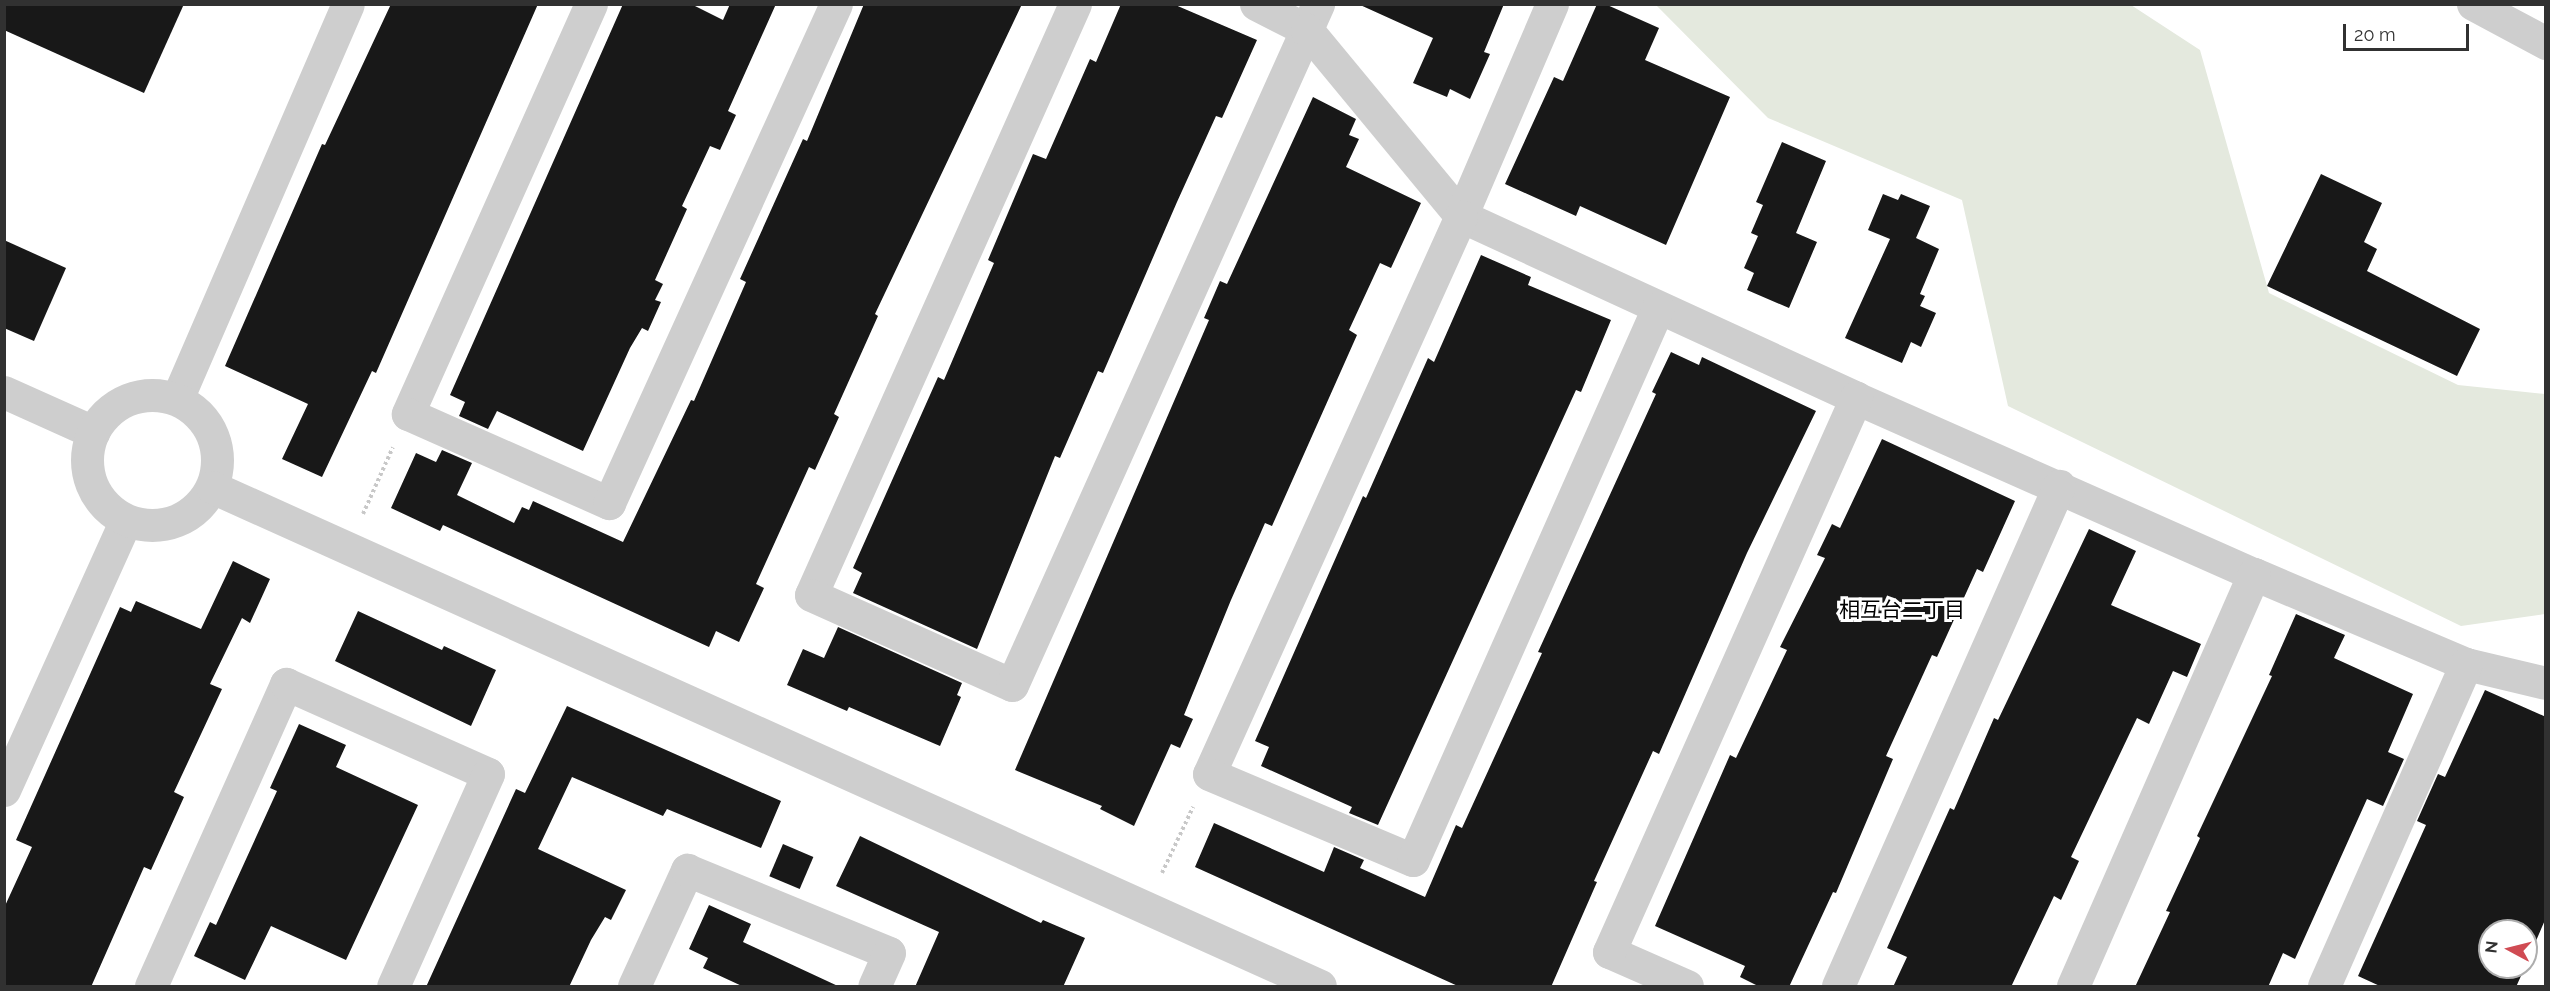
<!DOCTYPE html>
<html>
<head>
<meta charset="utf-8">
<style>
	body { margin:0 }
	#map { position:relative; width:2550px; height:991px; overflow:hidden; background:#fff; font-family:Raleway,"Noto Sans JP",sans-serif }
	div>[style] { position:absolute }
	[style*='--x'] { left:calc(var(--x)*1px); top:calc(var(--y)*1px); width:calc(var(--w)*1px); rotate:calc(var(--a)*1deg) }
	.green>* { inset:0; background:#e4e9de }
	.building>* { inset:0; background:#181818; transform-origin:0 0 }
	.path>* { height:4px; margin-top:-2px; transform-origin:0; background:repeating-linear-gradient(90deg,#c8c8c8 0 3px,transparent 0 6px) }
	.minor>* { height:33px; margin:-16.5px; padding:0 16.5px; transform-origin:16.5px; border-radius:16.5px; background:#cecece }
	.tertiary>* { height:33px; margin:-16.5px; padding:0 16.5px; transform-origin:16.5px; border-radius:16.5px; background:#cecece }
	.tertiary>.ring { margin:-16.5px; padding:0; box-sizing:content-box; background:none; border:33px solid #cecece; border-radius:50% }
	span { translate:-50% -50%; white-space:nowrap; text-align:center; line-height:1.15; -webkit-text-stroke:6px #fff; paint-order:stroke }
	.neighbourhood-label { font-size:21px; color:#000 }
	.frame { position:absolute; inset:0; border:6px solid #313131; pointer-events:none }
	.north { position:absolute; left:2478px; top:919px; width:60px; height:60px; box-sizing:border-box; background:#fff; border:2px solid #adadad; border-radius:50%; rotate:277deg; font-size:16px; font-weight:700; line-height:24px; text-align:center; color:#313131 }
	.north::after { content:''; display:block; margin:auto; width:21px; height:27px; background:#d04b53; clip-path:polygon(50% 0,100% 100%,50% 72%,0 100%) }
	.scale { position:absolute; left:2343px; top:24px; width:126px; height:27px; box-sizing:border-box; border:3px solid #313131; border-top:0; padding-left:8px; font-size:18px; line-height:21px; white-space:nowrap; color:#313131; -webkit-text-stroke:4px #fff; paint-order:stroke }
</style>
</head>
<body>
<div id="map">
	<div class="green">
		<i style="clip-path:polygon(1656px 5px,2131px 5px,2200px 50px,2269px 293px,2458px 385px,2545px 394px,2545px 614px,2461px 626px,2008px 406px,1962px 200px,1768px 118px)"></i>
	</div>
	<div class="building">
		<i style="clip-path:polygon(4px 4px,184px 4px,144px 93px,4px 30px)"></i>
		<i style="clip-path:polygon(391px 4px,538px 4px,376px 373px,372px 371px,322px 477px,282px 459px,308px 404px,225px 366px,322px 144px,325px 145px)"></i>
		<i style="clip-path:polygon(623px 4px,691px 4px,723px 20px,730px 4px,776px 4px,728px 111px,736px 115px,720px 150px,710px 146px,682px 206px,687px 209px,655px 280px,663px 284px,655px 300px,661px 302px,648px 331px,642px 328px,630px 348px,583px 451px,497px 411px,488px 429px,459px 416px,465px 402px,450px 395px)"></i>
		<i style="clip-path:polygon(864px 4px,1022px 4px,875px 314px,878px 316px,834px 414px,839px 417px,815px 470px,809px 467px,756px 584px,764px 588px,739px 642px,716px 631px,709px 647px,443px 525px,440px 531px,391px 508px,416px 453px,436px 462px,442px 450px,472px 463px,457px 495px,514px 523px,522px 507px,529px 510px,533px 501px,623px 542px,691px 400px,694px 401px,746px 282px,740px 279px,803px 139px,807px 141px)"></i>
		<i style="clip-path:polygon(1121px 4px,1173px 4px,1257px 40px,1222px 118px,1216px 116px,1177px 202px,1103px 373px,1098px 371px,1060px 458px,1055px 456px,977px 649px,853px 593px,862px 573px,853px 568px,938px 377px,944px 380px,994px 263px,988px 260px,1033px 154px,1046px 159px,1090px 59px,1096px 62px)"></i>
		<i style="clip-path:polygon(1358px 4px,1504px 4px,1484px 52px,1490px 54px,1470px 99px,1450px 89px,1447px 97px,1413px 83px,1433px 38px)"></i>
		<i style="clip-path:polygon(1597px 4px,1605px 4px,1659px 28px,1645px 60px,1730px 97px,1666px 245px,1580px 206px,1576px 216px,1505px 184px,1554px 77px,1563px 81px)"></i>
		<i style="clip-path:polygon(1313px 97px,1356px 119px,1349px 135px,1359px 139px,1346px 167px,1421px 203px,1391px 268px,1380px 263px,1349px 330px,1357px 335px,1272px 526px,1265px 523px,1231px 600px,1184px 715px,1193px 719px,1180px 748px,1171px 744px,1134px 826px,1100px 809px,1102px 806px,1015px 770px,1209px 320px,1204px 318px,1220px 281px,1227px 284px)"></i>
		<i style="clip-path:polygon(1782px 142px,1826px 161px,1796px 233px,1817px 242px,1789px 308px,1747px 290px,1754px 273px,1744px 268px,1758px 236px,1751px 233px,1763px 205px,1756px 202px)"></i>
		<i style="clip-path:polygon(2321px 174px,2382px 203px,2364px 242px,2377px 249px,2367px 271px,2480px 329px,2457px 376px,2267px 286px)"></i>
		<i style="clip-path:polygon(1883px 194px,1898px 200px,1901px 194px,1930px 206px,1916px 238px,1939px 249px,1920px 294px,1925px 296px,1920px 306px,1936px 313px,1921px 347px,1911px 342px,1902px 363px,1845px 338px,1890px 239px,1868px 230px)"></i>
		<i style="clip-path:polygon(4px 240px,66px 268px,34px 341px,4px 328px)"></i>
		<i style="clip-path:polygon(1481px 255px,1531px 277px,1528px 285px,1611px 320px,1581px 392px,1576px 390px,1378px 825px,1349px 813px,1352px 807px,1261px 766px,1269px 747px,1255px 741px,1363px 496px,1366px 498px,1428px 358px,1434px 362px)"></i>
		<i style="clip-path:polygon(1671px 352px,1699px 365px,1702px 357px,1816px 411px,1747px 553px,1659px 754px,1653px 751px,1594px 881px,1597px 882px,1551px 987px,1460px 987px,1195px 867px,1214px 823px,1324px 872px,1334px 847px,1364px 860px,1360px 868px,1425px 897px,1456px 825px,1462px 828px,1542px 653px,1538px 652px,1656px 394px,1652px 392px)"></i>
		<i style="clip-path:polygon(1882px 439px,2015px 501px,1983px 572px,1977px 569px,1937px 657px,1932px 655px,1886px 756px,1893px 759px,1836px 893px,1833px 892px,1789px 987px,1760px 987px,1740px 977px,1745px 966px,1655px 926px,1730px 755px,1736px 758px,1787px 650px,1780px 647px,1825px 558px,1817px 555px,1832px 524px,1840px 528px)"></i>
		<i style="clip-path:polygon(2089px 529px,2136px 551px,2111px 605px,2201px 644px,2187px 677px,2173px 671px,2149px 724px,2137px 718px,2071px 857px,2079px 861px,2061px 900px,2054px 896px,2011px 987px,1893px 987px,1907px 957px,1887px 948px,1950px 808px,1954px 810px,1994px 718px,1998px 720px)"></i>
		<i style="clip-path:polygon(233px 561px,270px 579px,250px 623px,242px 618px,210px 684px,222px 689px,174px 792px,184px 797px,151px 870px,144px 867px,91px 987px,4px 987px,4px 908px,32px 847px,16px 840px,120px 607px,131px 612px,136px 601px,201px 629px)"></i>
		<i style="clip-path:polygon(358px 611px,442px 650px,444px 646px,496px 670px,471px 726px,335px 661px)"></i>
		<i style="clip-path:polygon(2296px 614px,2345px 635px,2334px 658px,2413px 694px,2388px 752px,2404px 759px,2383px 806px,2367px 799px,2295px 959px,2283px 953px,2268px 987px,2135px 987px,2170px 912px,2166px 911px,2200px 838px,2197px 836px,2272px 676px,2269px 675px)"></i>
		<i style="clip-path:polygon(838px 627px,962px 683px,957px 695px,961px 697px,940px 746px,849px 707px,847px 711px,787px 685px,803px 649px,824px 658px)"></i>
		<i style="clip-path:polygon(2485px 690px,2546px 717px,2545px 920px,2526px 964px,2526px 931px,2490px 931px,2490px 967px,2525px 967px,2516px 987px,2382px 987px,2358px 976px,2426px 825px,2417px 821px,2438px 774px,2445px 777px)"></i>
		<i style="clip-path:polygon(567px 706px,781px 801px,761px 848px,667px 809px,663px 816px,572px 777px,538px 849px,626px 890px,611px 920px,605px 917px,591px 940px,569px 987px,426px 987px,516px 789px,525px 793px)"></i>
		<i style="clip-path:polygon(299px 724px,346px 745px,336px 767px,418px 805px,346px 960px,271px 926px,245px 980px,194px 956px,210px 922px,216px 925px,277px 791px,270px 788px)"></i>
		<i style="clip-path:polygon(860px 836px,1041px 923px,1043px 920px,1085px 938px,1063px 987px,915px 987px,939px 932px,836px 886px)"></i>
		<i style="left:783px;top:844px;width:33px;height:35px;rotate:23deg"></i>
		<i style="clip-path:polygon(709px 905px,751px 924px,743px 942px,840px 987px,744px 987px,703px 968px,708px 958px,689px 949px)"></i>
	</div>
	<div class="path">
		<i style="--x:363;--y:514;--w:73;--a:-65.9"></i>
		<i style="--x:1162;--y:873;--w:73;--a:-64.8"></i>
	</div>
	<div class="minor">
		<i style="--x:591;--y:4;--w:449;--a:114.1"></i>
		<i style="--x:408;--y:414;--w:220;--a:23.9"></i>
		<i style="--x:609;--y:503;--w:548;--a:-65.54"></i>
		<i style="--x:1075;--y:4;--w:647;--a:114.07"></i>
		<i style="--x:811;--y:595;--w:220;--a:24.1"></i>
		<i style="--x:1012;--y:685;--w:747;--a:-65.8"></i>
		<i style="--x:1256;--y:4;--w:57;--a:27"></i>
		<i style="--x:1307;--y:30;--w:241;--a:50.4"></i>
		<i style="--x:1461;--y:216;--w:435;--a:24.7"></i>
		<i style="--x:1856;--y:398;--w:435;--a:23.9"></i>
		<i style="--x:2254;--y:574;--w:230;--a:23"></i>
		<i style="--x:2466;--y:664;--w:82;--a:13.4"></i>
		<i style="--x:1552;--y:4;--w:231;--a:113.2"></i>
		<i style="--x:1461;--y:216;--w:612;--a:114.3"></i>
		<i style="--x:1209;--y:774;--w:221;--a:22.9"></i>
		<i style="--x:1413;--y:860;--w:604;--a:-66.07"></i>
		<i style="--x:2473;--y:4;--w:83;--a:28.1"></i>
		<i style="--x:177;--y:399;--w:430;--a:-66.6"></i>
		<i style="--x:4;--y:790;--w:296;--a:-65.7"></i>
		<i style="--x:151;--y:986;--w:331;--a:-65.9"></i>
		<i style="--x:286;--y:684;--w:221;--a:24"></i>
		<i style="--x:488;--y:774;--w:232;--a:114.1"></i>
		<i style="--x:634;--y:986;--w:128;--a:-65.4"></i>
		<i style="--x:687;--y:870;--w:218;--a:22.3"></i>
		<i style="--x:889;--y:953;--w:36;--a:114"></i>
		<i style="--x:1687;--y:986;--w:85;--a:-156.4"></i>
		<i style="--x:1609;--y:952;--w:607;--a:-65.97"></i>
		<i style="--x:1838;--y:986;--w:547;--a:-66.15"></i>
		<i style="--x:2073;--y:986;--w:450;--a:-66.3"></i>
		<i style="--x:2324;--y:986;--w:352;--a:-66.2"></i>
	</div>
	<div class="tertiary">
		<i style="--x:4;--y:392;--w:98;--a:24.2"></i>
		<i class="ring" style="left:87px;top:395px;width:97px;height:97px"></i>
		<i style="--x:212;--y:487;--w:1215;--a:24.24"></i>
	</div>
	<div class="neighbourhood-label">
		<span style="left:1902px;top:610px">相互台二丁目</span>
	</div>
	<div class="frame"></div>
	<div class="north">N</div>
	<div class="scale">20 m</div>
</div>
</body>
</html>
